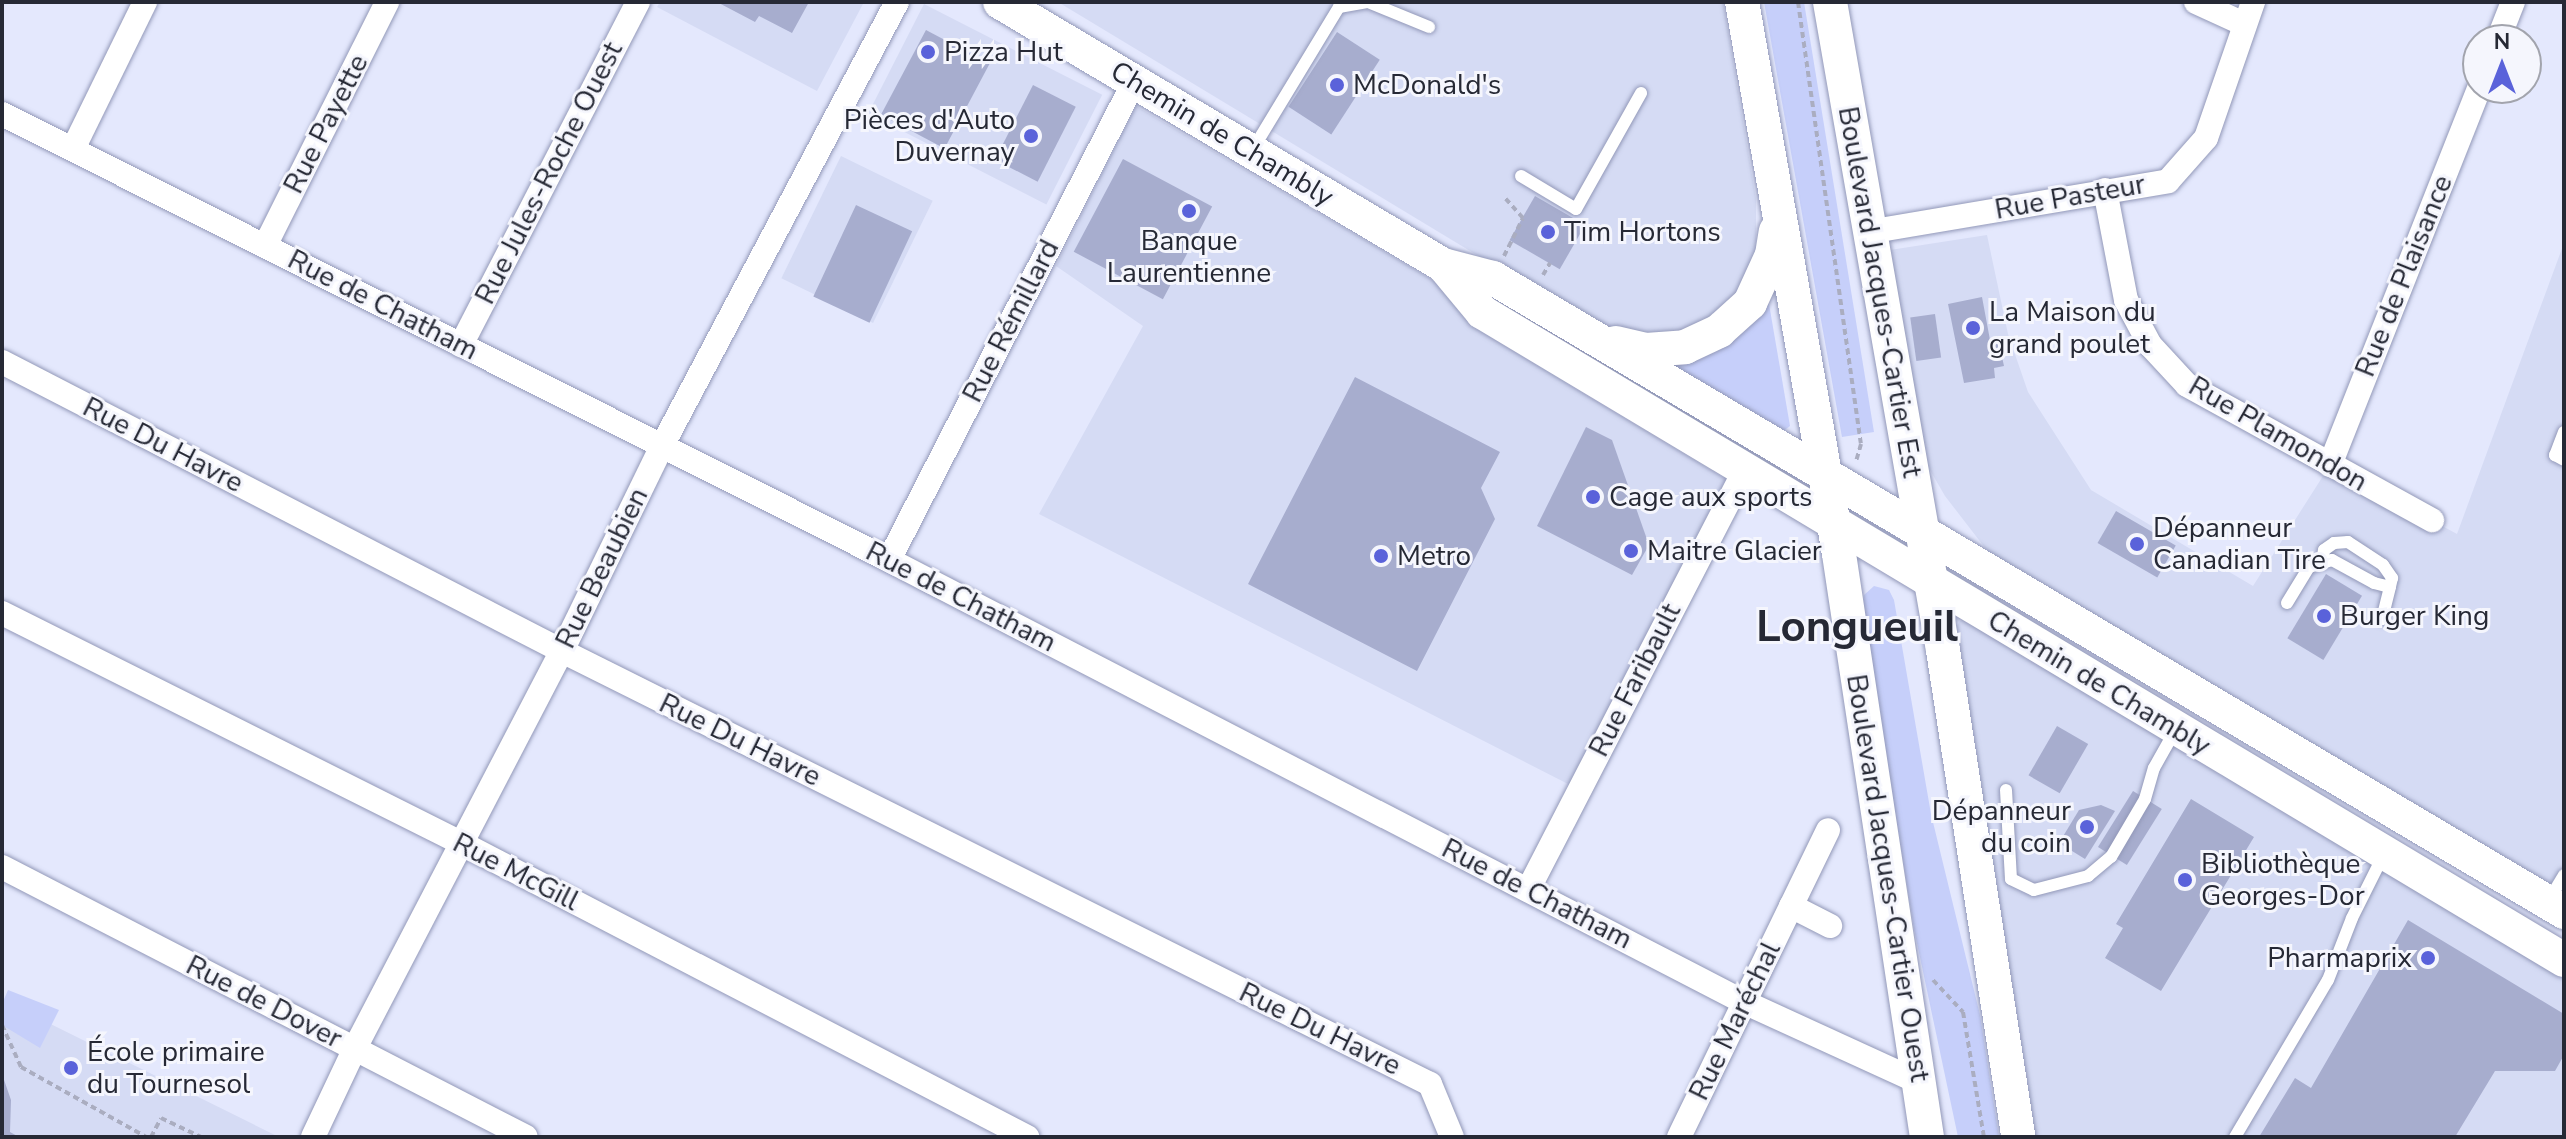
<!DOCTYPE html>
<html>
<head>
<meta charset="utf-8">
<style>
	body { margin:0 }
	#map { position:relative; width:2566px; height:1139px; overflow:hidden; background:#e4e8fd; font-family:"Nunito Sans",sans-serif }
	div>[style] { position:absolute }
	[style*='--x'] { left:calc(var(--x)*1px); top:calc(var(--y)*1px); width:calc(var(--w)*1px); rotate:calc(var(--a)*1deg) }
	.built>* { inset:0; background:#d5dbf4; transform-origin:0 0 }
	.green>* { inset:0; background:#c6cffa }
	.building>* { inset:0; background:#a7adce; transform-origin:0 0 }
	.path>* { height:4px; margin-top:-2px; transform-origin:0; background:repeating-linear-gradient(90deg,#aaadc0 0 6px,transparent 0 10px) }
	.roads { filter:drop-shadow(0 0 2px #9298b8) drop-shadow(0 0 2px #9298b8) }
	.lane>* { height:12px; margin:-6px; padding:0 6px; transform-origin:6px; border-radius:6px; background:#fff }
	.street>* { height:24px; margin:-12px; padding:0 12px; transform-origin:12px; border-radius:12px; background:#fff }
	.secondary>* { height:34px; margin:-17px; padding:0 17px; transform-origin:17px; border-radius:17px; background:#fff }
	.dots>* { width:22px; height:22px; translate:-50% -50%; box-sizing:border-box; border:4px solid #f5f6fd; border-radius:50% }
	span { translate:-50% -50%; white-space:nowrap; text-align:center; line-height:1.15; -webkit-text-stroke:6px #f5f6fd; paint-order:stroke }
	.poi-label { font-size:28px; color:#262935 }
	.left { translate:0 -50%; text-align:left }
	.right { translate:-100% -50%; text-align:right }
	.street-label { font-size:28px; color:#262935 }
	.town-label { font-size:44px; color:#262935; font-weight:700 }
	.frame { position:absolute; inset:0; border:4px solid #262935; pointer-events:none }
	.north { position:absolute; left:2462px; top:24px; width:80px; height:80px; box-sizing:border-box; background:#f5f6fd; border:2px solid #a2a4ad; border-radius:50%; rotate:0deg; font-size:22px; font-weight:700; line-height:32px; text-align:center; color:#262935 }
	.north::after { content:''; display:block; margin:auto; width:28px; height:36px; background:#5a62da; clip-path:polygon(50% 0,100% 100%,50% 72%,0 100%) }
</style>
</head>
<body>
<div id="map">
	<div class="built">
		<i style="clip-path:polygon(660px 2px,864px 2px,817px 91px,657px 7px)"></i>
		<i style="clip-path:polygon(1058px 2px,1723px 2px,1756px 199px,1756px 257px,1742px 292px,1717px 319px,1649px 343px,1581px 318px)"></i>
		<i style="left:924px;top:4px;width:200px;height:123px;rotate:27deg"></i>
		<i style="clip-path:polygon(1136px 106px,1439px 284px,1470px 325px,1729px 481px,1570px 785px,1039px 514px,1143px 326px,1056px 266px)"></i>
		<i style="left:841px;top:156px;width:102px;height:136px;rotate:26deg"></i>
		<i style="clip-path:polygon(1987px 235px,2008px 334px,2028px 392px,2091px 490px,2253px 586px,2330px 465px,2457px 534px,2564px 243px,2564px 912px,1989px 553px,1945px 496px,1919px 451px,1890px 250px)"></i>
		<i style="clip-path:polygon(1983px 613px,2564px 960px,2564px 1137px,2018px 1137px,1943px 650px,1960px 621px)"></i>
		<i style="clip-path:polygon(2px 1000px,279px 1137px,2px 1137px)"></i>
	</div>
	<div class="green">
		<i style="clip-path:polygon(1764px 2px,1804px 2px,1874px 432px,1842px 437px)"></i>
		<i style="clip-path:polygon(1762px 301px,1769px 304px,1790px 426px,1782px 432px,1657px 362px)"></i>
		<i style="clip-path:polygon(1874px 586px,1889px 590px,1894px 600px,1931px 814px,1980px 1015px,1999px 1137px,1958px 1137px,1914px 929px,1862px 609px,1864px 595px)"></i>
		<i style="clip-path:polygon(8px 990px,59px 1010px,40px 1048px,2px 1025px,2px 1004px)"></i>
	</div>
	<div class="building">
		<i style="clip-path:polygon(717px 2px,809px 2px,792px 33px,759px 16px,755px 22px)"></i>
		<i style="left:926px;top:30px;width:72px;height:96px;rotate:28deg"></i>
		<i style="left:1337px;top:32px;width:51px;height:89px;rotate:33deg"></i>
		<i style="left:1033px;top:85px;width:48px;height:84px;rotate:27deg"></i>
		<i style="left:1123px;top:159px;width:101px;height:105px;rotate:28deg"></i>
		<i style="left:1535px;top:196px;width:58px;height:51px;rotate:30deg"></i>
		<i style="left:856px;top:205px;width:62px;height:101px;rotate:25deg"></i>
		<i style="clip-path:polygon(1982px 297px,1990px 340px,1998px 339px,2004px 366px,1994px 368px,1995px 378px,1964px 383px,1948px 304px)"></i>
		<i style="left:1935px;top:314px;width:44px;height:25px;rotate:82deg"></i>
		<i style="clip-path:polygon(1355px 377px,1500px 452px,1481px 488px,1495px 519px,1417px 671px,1248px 584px)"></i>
		<i style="clip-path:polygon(1586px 427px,1612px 440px,1649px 545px,1632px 575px,1537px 526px)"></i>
		<i style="left:2116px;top:511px;width:69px;height:37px;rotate:30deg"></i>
		<i style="left:2326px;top:574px;width:42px;height:75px;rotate:31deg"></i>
		<i style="left:2057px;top:726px;width:36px;height:57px;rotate:30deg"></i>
		<i style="left:2133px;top:791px;width:34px;height:66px;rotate:32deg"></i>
		<i style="clip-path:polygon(2191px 799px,2254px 837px,2161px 991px,2105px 958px,2123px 928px,2116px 924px)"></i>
		<i style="clip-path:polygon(2101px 805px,2115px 811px,2085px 859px,2059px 843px,2079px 810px)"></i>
		<i style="clip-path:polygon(2408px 920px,2564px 1014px,2564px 1055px,2555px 1071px,2495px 1071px,2455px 1137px,2259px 1137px,2295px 1078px,2311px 1088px)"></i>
		<i style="clip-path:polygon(2px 1074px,11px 1100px,10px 1132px,19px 1137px,2px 1137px)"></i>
	</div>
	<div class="path">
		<i style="--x:1798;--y:2;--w:446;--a:81.9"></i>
		<i style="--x:1861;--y:444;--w:19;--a:106"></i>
		<i style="--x:1504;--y:256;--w:42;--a:-63.4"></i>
		<i style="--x:1523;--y:218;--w:27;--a:-132"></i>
		<i style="--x:1543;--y:275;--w:14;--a:-60"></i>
		<i style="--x:1933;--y:980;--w:44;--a:46.8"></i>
		<i style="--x:1963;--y:1012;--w:127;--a:80.5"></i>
		<i style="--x:2;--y:1025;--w:46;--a:65.7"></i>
		<i style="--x:21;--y:1067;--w:143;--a:29.2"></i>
		<i style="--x:151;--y:1137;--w:21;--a:-62"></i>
		<i style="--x:161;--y:1118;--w:44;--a:25.4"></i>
	</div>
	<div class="roads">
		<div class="lane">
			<i style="--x:1368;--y:2;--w:66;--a:22.3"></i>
			<i style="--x:1253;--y:149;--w:166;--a:-58.8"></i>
			<i style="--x:1339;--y:7;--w:27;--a:-10"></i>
			<i style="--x:1521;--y:176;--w:64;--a:31"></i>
			<i style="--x:1576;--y:209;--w:133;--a:-60.7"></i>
			<i style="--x:2564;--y:432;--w:25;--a:111"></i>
			<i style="--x:2555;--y:455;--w:10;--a:29"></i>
			<i style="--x:2322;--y:561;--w:11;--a:-80"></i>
			<i style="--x:2324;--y:550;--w:12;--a:-35"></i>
			<i style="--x:2334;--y:543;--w:14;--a:-4"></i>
			<i style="--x:2348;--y:542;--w:42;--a:33.3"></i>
			<i style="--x:2383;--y:565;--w:16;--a:55"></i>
			<i style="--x:2392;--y:578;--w:9;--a:103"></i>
			<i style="--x:2287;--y:603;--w:42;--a:-58.6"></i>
			<i style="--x:2309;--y:567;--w:24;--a:-17"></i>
			<i style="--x:2332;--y:560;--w:48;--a:28.7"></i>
			<i style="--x:2374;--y:583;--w:16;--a:14"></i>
			<i style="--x:2390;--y:587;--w:33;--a:104"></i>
			<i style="--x:2006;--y:790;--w:89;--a:86.8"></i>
			<i style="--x:2011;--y:879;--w:25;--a:26"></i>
			<i style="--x:2034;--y:890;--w:56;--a:-14.5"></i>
			<i style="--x:2088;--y:876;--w:30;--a:-40"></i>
			<i style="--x:2111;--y:857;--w:67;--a:-59.6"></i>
			<i style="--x:2145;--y:799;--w:32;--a:-74"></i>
			<i style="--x:2154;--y:768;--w:45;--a:-60.6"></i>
			<i style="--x:2549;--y:900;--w:29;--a:-59"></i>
			<i style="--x:2235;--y:1137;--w:182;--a:-59.4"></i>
			<i style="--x:2328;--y:980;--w:66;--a:-68.8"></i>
			<i style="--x:2352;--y:918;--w:69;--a:-63.4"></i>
		</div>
		<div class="street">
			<i style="--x:2196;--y:2;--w:53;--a:24.6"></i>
			<i style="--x:2498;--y:40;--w:41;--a:-68.5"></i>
			<i style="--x:2;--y:114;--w:993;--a:26.69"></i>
			<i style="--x:889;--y:560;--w:962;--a:27.34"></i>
			<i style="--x:1744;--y:1002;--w:192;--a:24.6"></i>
			<i style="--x:73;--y:149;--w:164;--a:-63.9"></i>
			<i style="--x:2105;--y:190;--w:112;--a:79.2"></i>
			<i style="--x:2126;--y:300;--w:51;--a:61.9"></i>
			<i style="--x:2150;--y:345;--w:54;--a:47.2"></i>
			<i style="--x:2187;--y:385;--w:280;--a:28.9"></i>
			<i style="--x:1868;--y:232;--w:304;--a:-9.6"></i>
			<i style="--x:2168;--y:181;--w:57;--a:-48.5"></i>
			<i style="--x:2206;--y:138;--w:144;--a:-70.9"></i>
			<i style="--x:265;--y:246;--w:273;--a:-63.4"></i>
			<i style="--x:461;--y:345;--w:386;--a:-62.7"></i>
			<i style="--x:2;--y:362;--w:630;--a:27.3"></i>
			<i style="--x:562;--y:651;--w:970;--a:26.51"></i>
			<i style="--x:1430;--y:1084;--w:57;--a:67.5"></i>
			<i style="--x:2330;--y:465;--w:405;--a:-68.4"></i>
			<i style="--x:889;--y:560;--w:537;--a:-62.86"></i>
			<i style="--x:2;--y:613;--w:516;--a:26.61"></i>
			<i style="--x:463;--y:844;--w:636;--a:27.45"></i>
			<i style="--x:2;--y:867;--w:589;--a:27.26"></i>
			<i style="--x:1528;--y:890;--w:471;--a:-62.7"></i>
			<i style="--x:1791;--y:906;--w:44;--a:27.1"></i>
			<i style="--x:313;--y:1137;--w:98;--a:-64.7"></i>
			<i style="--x:355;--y:1048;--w:448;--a:-62.5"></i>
			<i style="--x:562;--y:651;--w:228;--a:-64"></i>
			<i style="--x:662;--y:446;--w:502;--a:-62.11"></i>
			<i style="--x:1679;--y:1137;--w:341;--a:-64.1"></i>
		</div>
		<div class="secondary">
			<i style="--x:1000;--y:2;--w:515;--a:30.7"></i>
			<i style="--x:1443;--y:265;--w:52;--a:14.6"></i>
			<i style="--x:1493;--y:278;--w:1245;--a:30.62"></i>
			<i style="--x:1742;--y:2;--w:560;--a:80.03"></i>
			<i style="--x:1839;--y:554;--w:590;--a:81.42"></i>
			<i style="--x:1830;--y:2;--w:658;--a:80.11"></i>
			<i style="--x:1943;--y:650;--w:493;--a:81.2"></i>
			<i style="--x:1443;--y:265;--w:61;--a:50.3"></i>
			<i style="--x:1482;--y:312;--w:1261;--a:30.92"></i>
			<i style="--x:1616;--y:343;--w:31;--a:13"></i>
			<i style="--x:1646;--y:350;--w:39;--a:-4"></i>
			<i style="--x:1685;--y:347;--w:38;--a:-25"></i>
			<i style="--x:1719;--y:331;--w:42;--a:-42.1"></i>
			<i style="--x:1750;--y:303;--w:53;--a:-65.4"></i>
			<i style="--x:1772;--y:255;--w:24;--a:-81"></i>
		</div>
	</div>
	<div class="dots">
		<i style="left:928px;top:52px;background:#5a62da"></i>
		<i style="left:1337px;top:85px;background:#5a62da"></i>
		<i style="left:1031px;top:136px;background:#5a62da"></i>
		<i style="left:1189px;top:211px;background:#5a62da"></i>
		<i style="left:1548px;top:232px;background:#5a62da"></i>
		<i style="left:1973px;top:328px;background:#5a62da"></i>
		<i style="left:1593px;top:497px;background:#5a62da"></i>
		<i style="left:2137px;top:544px;background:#5a62da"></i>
		<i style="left:1631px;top:551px;background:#5a62da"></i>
		<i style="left:1381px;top:556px;background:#5a62da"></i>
		<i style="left:2324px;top:616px;background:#5a62da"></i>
		<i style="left:2087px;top:827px;background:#5a62da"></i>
		<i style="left:2185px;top:880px;background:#5a62da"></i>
		<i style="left:2428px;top:958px;background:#5a62da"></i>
		<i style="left:71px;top:1068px;background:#5a62da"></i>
	</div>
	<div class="poi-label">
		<span class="left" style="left:944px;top:52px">Pizza Hut</span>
		<span class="left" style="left:1353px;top:85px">McDonald's</span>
		<span class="right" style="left:1015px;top:136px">Pièces d'Auto<br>Duvernay</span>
		<span class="left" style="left:1564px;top:232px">Tim Hortons</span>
		<span style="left:1189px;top:257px">Banque<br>Laurentienne</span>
		<span class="left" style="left:1989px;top:328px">La Maison du<br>grand poulet</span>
		<span class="left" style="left:1609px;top:497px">Cage aux sports</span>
		<span class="left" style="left:2153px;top:544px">Dépanneur<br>Canadian Tire</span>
		<span class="left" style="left:1647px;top:551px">Maitre Glacier</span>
		<span class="left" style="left:1397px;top:556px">Metro</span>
		<span class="left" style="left:2340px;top:616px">Burger King</span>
		<span class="right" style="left:2071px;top:827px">Dépanneur<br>du coin</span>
		<span class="left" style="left:2201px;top:880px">Bibliothèque<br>Georges-Dor</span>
		<span class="right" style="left:2412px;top:958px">Pharmaprix</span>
		<span class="left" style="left:87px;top:1068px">École primaire<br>du Tournesol</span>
	</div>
	<div class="street-label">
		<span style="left:326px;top:124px;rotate:-63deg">Rue Payette</span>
		<span style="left:1222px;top:134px;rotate:31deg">Chemin de Chambly</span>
		<span style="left:549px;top:173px;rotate:-63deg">Rue Jules-Roche Ouest</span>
		<span style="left:2070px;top:197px;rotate:-10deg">Rue Pasteur</span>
		<span style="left:2404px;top:276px;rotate:-68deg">Rue de Plaisance</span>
		<span style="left:1880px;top:292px;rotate:80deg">Boulevard Jacques-Cartier Est</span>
		<span style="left:383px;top:305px;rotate:27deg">Rue de Chatham</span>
		<span style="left:1011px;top:321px;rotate:-63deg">Rue Rémillard</span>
		<span style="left:2278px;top:434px;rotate:30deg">Rue Plamondon</span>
		<span style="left:163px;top:445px;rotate:27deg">Rue Du Havre</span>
		<span style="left:602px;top:568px;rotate:-64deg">Rue Beaubien</span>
		<span style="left:961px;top:597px;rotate:27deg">Rue de Chatham</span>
		<span style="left:1635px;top:680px;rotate:-63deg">Rue Faribault</span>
		<span style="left:2099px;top:683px;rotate:31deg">Chemin de Chambly</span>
		<span style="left:740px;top:740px;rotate:26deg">Rue Du Havre</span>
		<span style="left:516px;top:872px;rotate:27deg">Rue McGill</span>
		<span style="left:1888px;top:878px;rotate:81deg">Boulevard Jacques-Cartier Ouest</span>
		<span style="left:1537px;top:894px;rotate:27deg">Rue de Chatham</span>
		<span style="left:264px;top:1002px;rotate:27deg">Rue de Dover</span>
		<span style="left:1735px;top:1021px;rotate:-64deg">Rue Maréchal</span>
		<span style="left:1320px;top:1029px;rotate:26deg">Rue Du Havre</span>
	</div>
	<div class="town-label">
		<span style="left:1857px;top:627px">Longueuil</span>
	</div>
	<div class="frame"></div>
	<div class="north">N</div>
</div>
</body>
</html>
